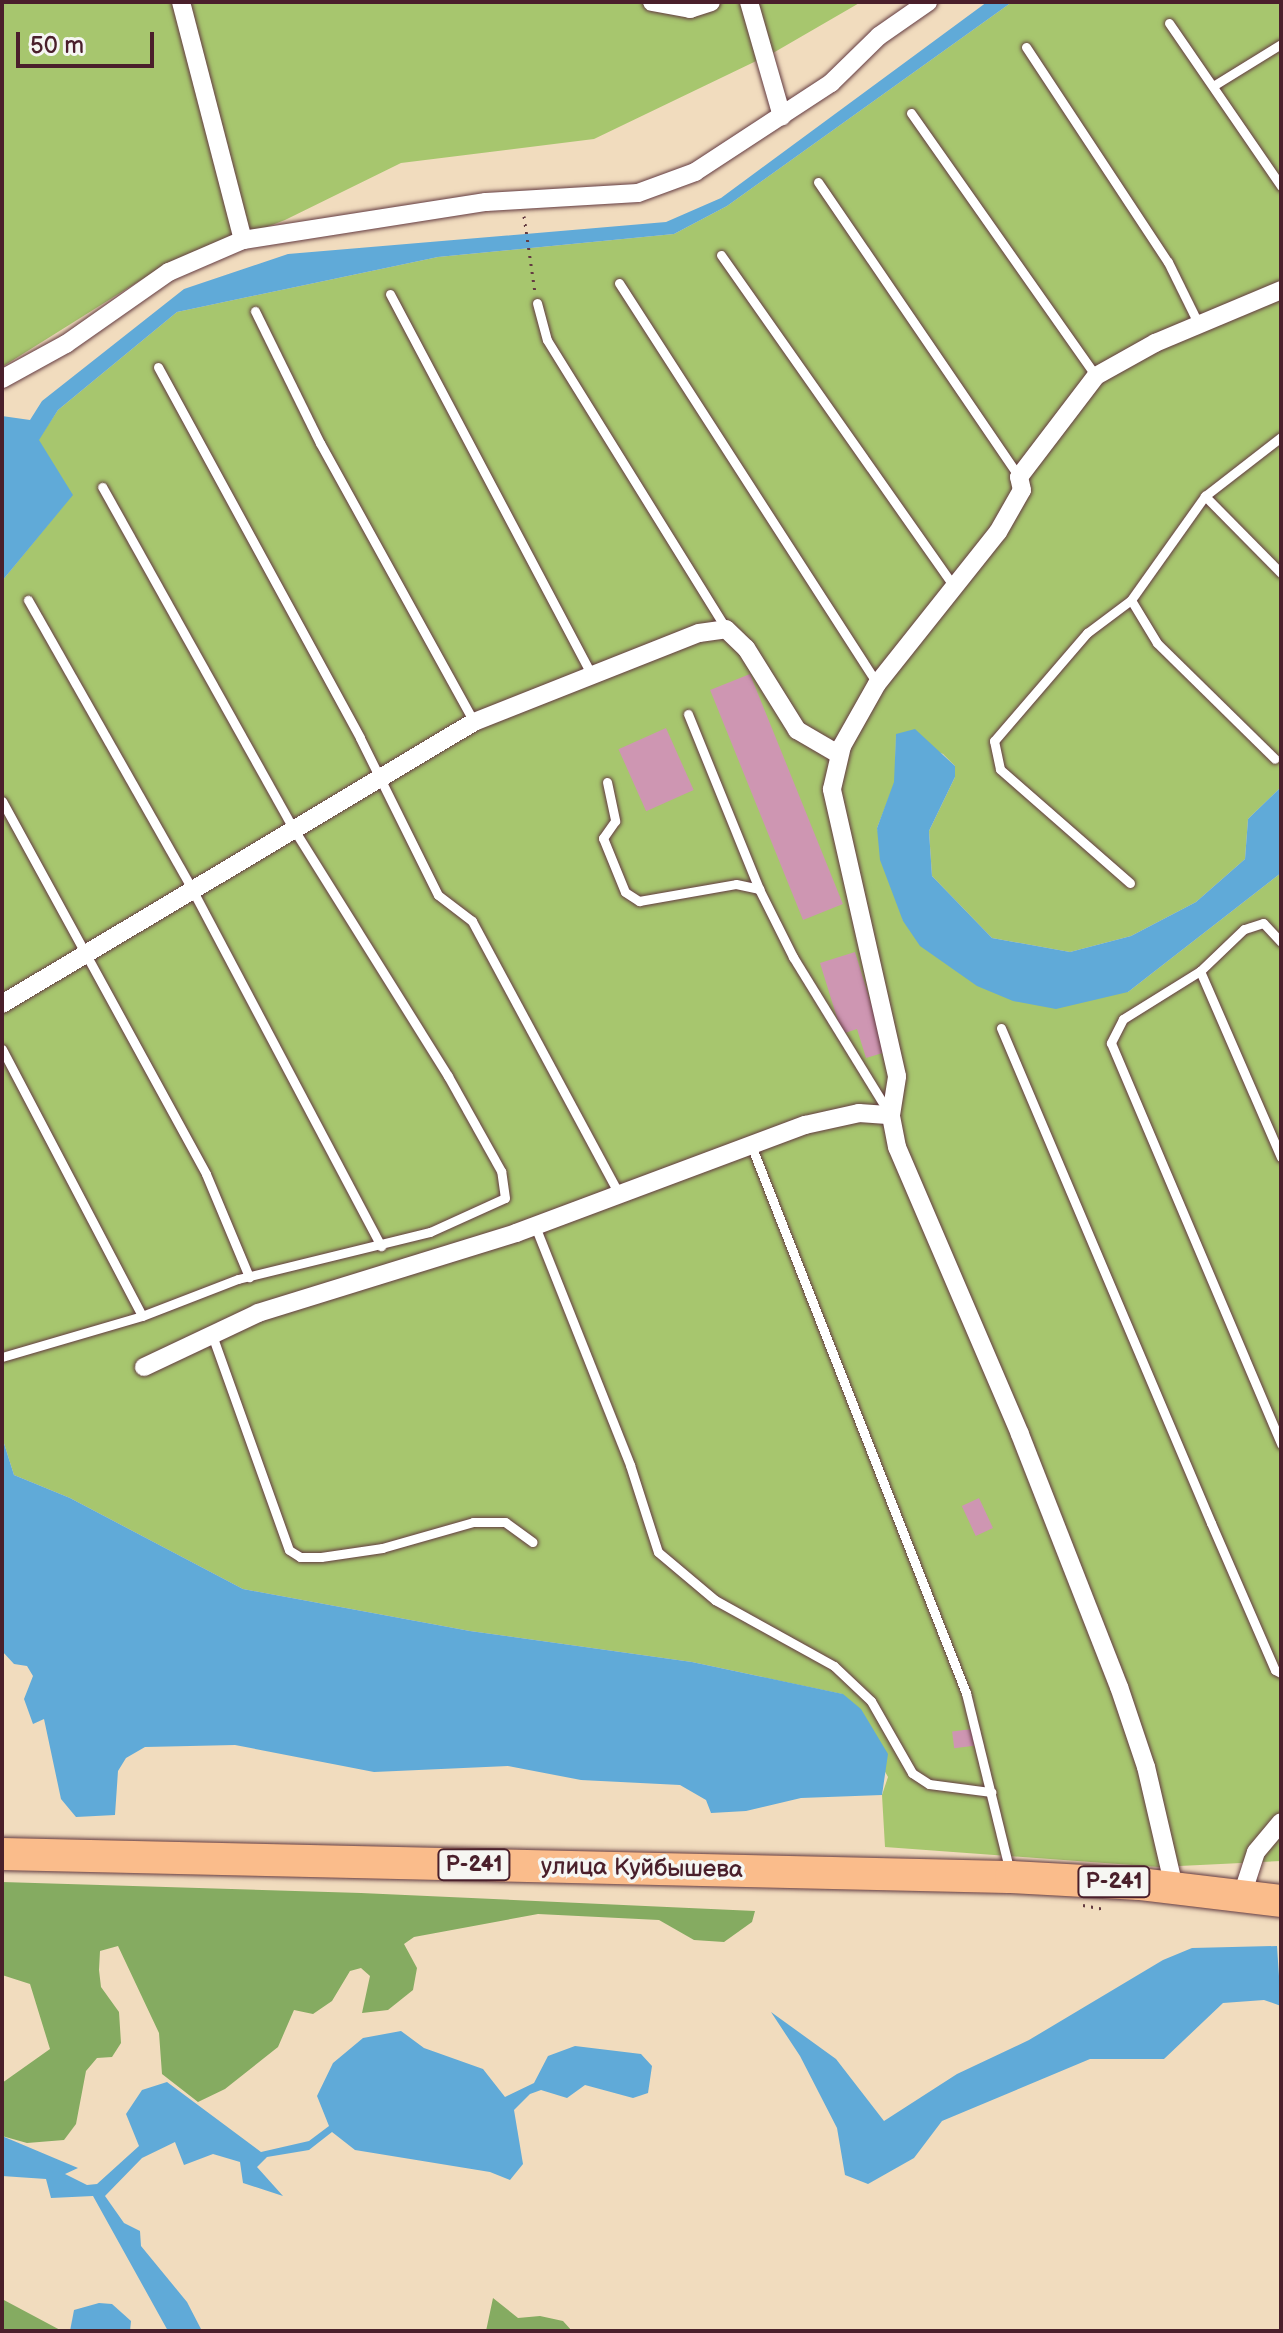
<!DOCTYPE html>
<html>
<head>
<meta charset="utf-8">
<style>
	body { margin:0 }
	#map { position:relative; width:1283px; height:2333px; overflow:hidden; background:#f1dcbe; font-family:"Balsamiq Sans",sans-serif }
	div>[style] { position:absolute }
	[style*='--x'] { left:calc(var(--x)*1px); top:calc(var(--y)*1px); width:calc(var(--w)*1px); rotate:calc(var(--a)*1deg) }
	.green>* { inset:0; background:#a7c66e }
	.forest>* { inset:0; background:#85ab61 }
	.water>* { inset:0; background:#60aad8 }
	.building>* { inset:0; background:#ce96b2; transform-origin:0 0 }
	.path>* { height:3px; margin-top:-1.5px; transform-origin:0; background:repeating-linear-gradient(90deg,#633b41 0 2px,transparent 0 8px) }
	.roads { filter:drop-shadow(0 0 2px #633b41) drop-shadow(0 0 2px #633b41) }
	.lane>* { height:9px; margin:-4.5px; padding:0 4.5px; transform-origin:4.5px; border-radius:4.5px; background:#fff }
	.street>* { height:18px; margin:-9px; padding:0 9px; transform-origin:9px; border-radius:9px; background:#fff }
	.highway>* { height:32px; margin:-16px; padding:0 16px; transform-origin:16px; border-radius:16px; background:#fabc8b }
	span { translate:-50% -50%; white-space:nowrap; text-align:center; line-height:1.15; -webkit-text-stroke:7px #f6f6f2; paint-order:stroke }
	.shield-label span { padding:2px 6px; background:#f6f6f2; border:2px solid; border-radius:6px; -webkit-text-stroke-width:0 }
	.shield-label { font-size:22px; color:#4a1f2b; font-weight:700 }
	.street-label { font-size:24px; color:#4a1f2b }
	.frame { position:absolute; inset:0; border:4px solid #4a1f2b; pointer-events:none }
	.scale { position:absolute; left:16px; top:32px; width:138px; height:36px; box-sizing:border-box; border:4px solid #4a1f2b; border-top:0; padding-left:10px; font-size:24px; line-height:28px; white-space:nowrap; color:#4a1f2b; -webkit-text-stroke:6px #f6f6f2; paint-order:stroke }
</style>
</head>
<body>
<div id="map">
	<div class="green">
		<i style="clip-path:polygon(2px 2px,861px 2px,773px 53px,594px 139px,401px 163px,285px 220px,160px 268px,2px 367px)"></i>
		<i style="clip-path:polygon(1012px 2px,1281px 2px,1281px 787px,1248px 819px,1245px 859px,1196px 902px,1131px 936px,1070px 952px,992px 938px,932px 876px,929px 831px,955px 777px,955px 766px,943px 754px,896px 734px,895px 782px,877px 828px,903px 920px,1128px 992px,1281px 873px,1281px 1861px,1159px 1867px,885px 1847px,882px 1795px,888px 1777px,842px 1694px,692px 1662px,470px 1631px,243px 1589px,70px 1498px,14px 1475px,2px 1437px,2px 581px,72px 495px,38px 440px,58px 410px,177px 312px,438px 257px,674px 234px,727px 206px)"></i>
	</div>
	<div class="forest">
		<i style="clip-path:polygon(2px 1882px,361px 1893px,755px 1911px,752px 1922px,724px 1942px,694px 1940px,659px 1920px,538px 1914px,414px 1937px,404px 1944px,417px 1968px,413px 1990px,388px 2010px,362px 2013px,370px 1976px,361px 1968px,350px 1971px,332px 2001px,313px 2014px,294px 2010px,278px 2047px,225px 2089px,198px 2102px,162px 2074px,159px 2033px,118px 1946px,100px 1951px,99px 1970px,101px 1987px,119px 2012px,121px 2043px,112px 2057px,97px 2058px,86px 2071px,76px 2124px,64px 2140px,27px 2143px,2px 2136px,2px 2083px,50px 2049px,30px 1984px,2px 1975px)"></i>
		<i style="clip-path:polygon(493px 2298px,518px 2318px,540px 2316px,563px 2321px,572px 2331px,486px 2331px)"></i>
		<i style="clip-path:polygon(2px 2299px,62px 2331px,2px 2331px)"></i>
	</div>
	<div class="water">
		<i style="clip-path:polygon(987px 2px,1012px 2px,727px 206px,674px 234px,438px 257px,177px 312px,58px 410px,39px 440px,73px 495px,2px 581px,2px 416px,30px 420px,42px 401px,184px 289px,288px 254px,666px 222px,721px 198px)"></i>
		<i style="clip-path:polygon(915px 729px,955px 766px,955px 777px,929px 831px,932px 876px,992px 938px,1070px 952px,1131px 936px,1196px 902px,1245px 859px,1248px 819px,1281px 787px,1281px 873px,1128px 992px,1056px 1009px,1013px 1001px,977px 986px,920px 946px,903px 921px,880px 860px,877px 828px,894px 782px,896px 734px)"></i>
		<i style="clip-path:polygon(2px 1437px,14px 1475px,70px 1498px,243px 1589px,470px 1631px,692px 1662px,843px 1694px,861px 1709px,888px 1754px,882px 1795px,801px 1798px,746px 1811px,711px 1813px,706px 1800px,680px 1785px,581px 1780px,508px 1766px,374px 1772px,235px 1745px,145px 1747px,126px 1758px,118px 1771px,115px 1815px,76px 1817px,61px 1799px,44px 1719px,33px 1724px,24px 1699px,33px 1676px,27px 1666px,14px 1664px,2px 1651px)"></i>
		<i style="clip-path:polygon(1277px 1946px,1281px 2006px,1264px 2000px,1223px 2003px,1164px 2059px,1090px 2059px,942px 2121px,914px 2158px,868px 2184px,845px 2175px,837px 2128px,800px 2056px,771px 2012px,836px 2059px,884px 2121px,957px 2074px,1029px 2040px,1163px 1960px,1192px 1948px)"></i>
		<i style="clip-path:polygon(401px 2031px,424px 2048px,483px 2069px,505px 2097px,534px 2083px,548px 2056px,575px 2046px,641px 2054px,652px 2066px,648px 2093px,633px 2098px,585px 2085px,567px 2098px,541px 2090px,530px 2094px,514px 2110px,523px 2164px,510px 2180px,490px 2172px,355px 2150px,332px 2132px,309px 2150px,267px 2157px,257px 2167px,283px 2196px,243px 2183px,240px 2162px,213px 2154px,184px 2165px,175px 2142px,142px 2158px,105px 2196px,124px 2223px,140px 2231px,141px 2246px,187px 2302px,202px 2331px,168px 2331px,93px 2196px,51px 2198px,46px 2179px,2px 2176px,2px 2136px,78px 2168px,65px 2174px,87px 2185px,97px 2184px,139px 2146px,126px 2114px,142px 2090px,167px 2082px,261px 2152px,309px 2141px,329px 2126px,317px 2096px,333px 2063px,363px 2038px)"></i>
		<i style="clip-path:polygon(99px 2303px,112px 2304px,131px 2321px,130px 2331px,70px 2331px,74px 2310px)"></i>
	</div>
	<div class="building">
		<i style="left:750px;top:674px;width:248px;height:43px;rotate:68deg"></i>
		<i style="left:666px;top:728px;width:68px;height:52px;rotate:66deg"></i>
		<i style="clip-path:polygon(855px 952px,886px 1052px,866px 1058px,857px 1029px,842px 1034px,820px 963px)"></i>
		<i style="left:979px;top:1498px;width:33px;height:19px;rotate:65deg"></i>
		<i style="left:972px;top:1729px;width:17px;height:20px;rotate:83deg"></i>
	</div>
	<div class="path">
		<i style="--x:524;--y:216;--w:77;--a:81.8"></i>
		<i style="--x:1083;--y:1905;--w:20;--a:11"></i>
	</div>
	<div class="roads">
		<div class="lane">
			<i style="--x:1169;--y:23;--w:198;--a:55.5"></i>
			<i style="--x:1026;--y:47;--w:258;--a:56.6"></i>
			<i style="--x:1168;--y:262;--w:70;--a:63.8"></i>
			<i style="--x:1213;--y:86;--w:80;--a:-31.7"></i>
			<i style="--x:911;--y:113;--w:322;--a:54.9"></i>
			<i style="--x:818;--y:182;--w:357;--a:55.7"></i>
			<i style="--x:721;--y:255;--w:403;--a:54.9"></i>
			<i style="--x:619;--y:283;--w:477;--a:57.2"></i>
			<i style="--x:390;--y:294;--w:429;--a:62.1"></i>
			<i style="--x:537;--y:303;--w:38;--a:75"></i>
			<i style="--x:547;--y:340;--w:340;--a:58.2"></i>
			<i style="--x:255;--y:311;--w:147;--a:63.8"></i>
			<i style="--x:320;--y:443;--w:319;--a:61.1"></i>
			<i style="--x:158;--y:367;--w:422;--a:61.4"></i>
			<i style="--x:360;--y:738;--w:175;--a:63.6"></i>
			<i style="--x:438;--y:895;--w:43;--a:37.4"></i>
			<i style="--x:472;--y:921;--w:310;--a:61.7"></i>
			<i style="--x:1205;--y:496;--w:108;--a:45.4"></i>
			<i style="--x:28;--y:600;--w:335;--a:60.4"></i>
			<i style="--x:193;--y:891;--w:402;--a:62.1"></i>
			<i style="--x:1131;--y:600;--w:50;--a:58.8"></i>
			<i style="--x:1157;--y:643;--w:165;--a:44.5"></i>
			<i style="--x:688;--y:714;--w:189;--a:67.9"></i>
			<i style="--x:759;--y:889;--w:76;--a:63.4"></i>
			<i style="--x:793;--y:957;--w:183;--a:58.4"></i>
			<i style="--x:607;--y:782;--w:40;--a:78"></i>
			<i style="--x:615;--y:821;--w:21;--a:125"></i>
			<i style="--x:603;--y:838;--w:58;--a:67.8"></i>
			<i style="--x:625;--y:892;--w:17;--a:33"></i>
			<i style="--x:639;--y:901;--w:98;--a:-9.9"></i>
			<i style="--x:736;--y:884;--w:24;--a:12"></i>
			<i style="--x:2;--y:801;--w:425;--a:61.3"></i>
			<i style="--x:206;--y:1174;--w:112;--a:67.3"></i>
			<i style="--x:1130;--y:883;--w:173;--a:-138.8"></i>
			<i style="--x:1000;--y:769;--w:29;--a:-102"></i>
			<i style="--x:994;--y:741;--w:143;--a:-49.3"></i>
			<i style="--x:1087;--y:633;--w:55;--a:-36.9"></i>
			<i style="--x:1131;--y:600;--w:128;--a:-54.6"></i>
			<i style="--x:1205;--y:496;--w:96;--a:-37.8"></i>
			<i style="--x:1281;--y:942;--w:26;--a:-133"></i>
			<i style="--x:1263;--y:923;--w:20;--a:162"></i>
			<i style="--x:1244;--y:929;--w:61;--a:136.3"></i>
			<i style="--x:1200;--y:971;--w:91;--a:148.1"></i>
			<i style="--x:1123;--y:1019;--w:27;--a:117"></i>
			<i style="--x:1111;--y:1043;--w:436;--a:67"></i>
			<i style="--x:1200;--y:971;--w:203;--a:66.5"></i>
			<i style="--x:1001;--y:1028;--w:538;--a:67.01"></i>
			<i style="--x:1211;--y:1523;--w:160;--a:66.5"></i>
			<i style="--x:1275;--y:1670;--w:7;--a:27"></i>
			<i style="--x:2;--y:1049;--w:301;--a:62.3"></i>
			<i style="--x:751;--y:1145;--w:589;--a:68.58"></i>
			<i style="--x:966;--y:1693;--w:184;--a:76.2"></i>
			<i style="--x:535;--y:1226;--w:257;--a:68.3"></i>
			<i style="--x:630;--y:1465;--w:91;--a:72.2"></i>
			<i style="--x:658;--y:1552;--w:75;--a:40.1"></i>
			<i style="--x:715;--y:1600;--w:136;--a:29"></i>
			<i style="--x:834;--y:1666;--w:51;--a:43.4"></i>
			<i style="--x:871;--y:1701;--w:83;--a:60.3"></i>
			<i style="--x:912;--y:1773;--w:20;--a:33"></i>
			<i style="--x:929;--y:1784;--w:63;--a:7.4"></i>
			<i style="--x:212;--y:1335;--w:228;--a:70.3"></i>
			<i style="--x:289;--y:1550;--w:13;--a:32"></i>
			<i style="--x:300;--y:1557;--w:21;--a:0"></i>
			<i style="--x:321;--y:1557;--w:62;--a:-8.4"></i>
			<i style="--x:382;--y:1548;--w:95;--a:-15.9"></i>
			<i style="--x:473;--y:1522;--w:32;--a:0"></i>
			<i style="--x:505;--y:1522;--w:34;--a:36"></i>
			<i style="--x:2;--y:1357;--w:146;--a:-16.3"></i>
			<i style="--x:142;--y:1316;--w:103;--a:-21.1"></i>
			<i style="--x:238;--y:1279;--w:198;--a:-13.8"></i>
			<i style="--x:430;--y:1232;--w:82;--a:-24.4"></i>
			<i style="--x:505;--y:1198;--w:27;--a:-98"></i>
			<i style="--x:501;--y:1171;--w:109;--a:-119.2"></i>
			<i style="--x:448;--y:1076;--w:290;--a:-122"></i>
			<i style="--x:294;--y:830;--w:393;--a:-119.2"></i>
		</div>
		<div class="street">
			<i style="--x:181;--y:2;--w:246;--a:75.4"></i>
			<i style="--x:652;--y:2;--w:39;--a:10"></i>
			<i style="--x:690;--y:9;--w:22;--a:-18"></i>
			<i style="--x:749;--y:2;--w:119;--a:73.9"></i>
			<i style="--x:2;--y:379;--w:73;--a:-28.7"></i>
			<i style="--x:66;--y:344;--w:126;--a:-35"></i>
			<i style="--x:169;--y:272;--w:81;--a:-23.4"></i>
			<i style="--x:243;--y:240;--w:246;--a:-8.9"></i>
			<i style="--x:486;--y:202;--w:152;--a:-3.4"></i>
			<i style="--x:638;--y:193;--w:61;--a:-20.2"></i>
			<i style="--x:695;--y:172;--w:163;--a:-33.2"></i>
			<i style="--x:831;--y:83;--w:67;--a:-44.4"></i>
			<i style="--x:879;--y:36;--w:60;--a:-34.8"></i>
			<i style="--x:2;--y:1004;--w:550;--a:-30.86"></i>
			<i style="--x:474;--y:722;--w:242;--a:-21.6"></i>
			<i style="--x:699;--y:633;--w:27;--a:-8"></i>
			<i style="--x:726;--y:629;--w:28;--a:44"></i>
			<i style="--x:746;--y:648;--w:97;--a:58.1"></i>
			<i style="--x:797;--y:730;--w:48;--a:30.3"></i>
			<i style="--x:144;--y:1367;--w:126;--a:-25.3"></i>
			<i style="--x:258;--y:1313;--w:270;--a:-17.2"></i>
			<i style="--x:516;--y:1233;--w:309;--a:-20.5"></i>
			<i style="--x:805;--y:1125;--w:55;--a:-12.5"></i>
			<i style="--x:859;--y:1113;--w:32;--a:4"></i>
			<i style="--x:1174;--y:1887;--w:123;--a:-103.1"></i>
			<i style="--x:1146;--y:1767;--w:84;--a:-108.6"></i>
			<i style="--x:1119;--y:1687;--w:272;--a:-111.4"></i>
			<i style="--x:1020;--y:1434;--w:312;--a:-113.2"></i>
			<i style="--x:897;--y:1147;--w:33;--a:-101"></i>
			<i style="--x:891;--y:1115;--w:39;--a:-81"></i>
			<i style="--x:897;--y:1076;--w:294;--a:-102.8"></i>
			<i style="--x:832;--y:789;--w:44;--a:-76.9"></i>
			<i style="--x:842;--y:746;--w:71;--a:-60.6"></i>
			<i style="--x:877;--y:684;--w:194;--a:-51.5"></i>
			<i style="--x:998;--y:532;--w:48;--a:-60.3"></i>
			<i style="--x:1022;--y:490;--w:13;--a:-103"></i>
			<i style="--x:1019;--y:477;--w:127;--a:-52.7"></i>
			<i style="--x:1096;--y:376;--w:68;--a:-29.2"></i>
			<i style="--x:1155;--y:343;--w:137;--a:-22.8"></i>
			<i style="--x:1242;--y:1895;--w:45;--a:-72"></i>
			<i style="--x:1256;--y:1852;--w:39;--a:-50"></i>
		</div>
		<div class="highway">
			<i style="--x:2;--y:1854;--w:1009;--a:1.31"></i>
			<i style="--x:1011;--y:1877;--w:129;--a:3.1"></i>
			<i style="--x:1140;--y:1884;--w:142;--a:6.9"></i>
		</div>
	</div>
	<div class="shield-label">
		<span style="left:474px;top:1865px">Р-241</span>
		<span style="left:1114px;top:1882px">Р-241</span>
	</div>
	<div class="street-label">
		<span style="left:642px;top:1868px;rotate:1deg">улица Куйбышева</span>
	</div>
	<div class="frame"></div>
	<div class="scale">50 m</div>
</div>
</body>
</html>
